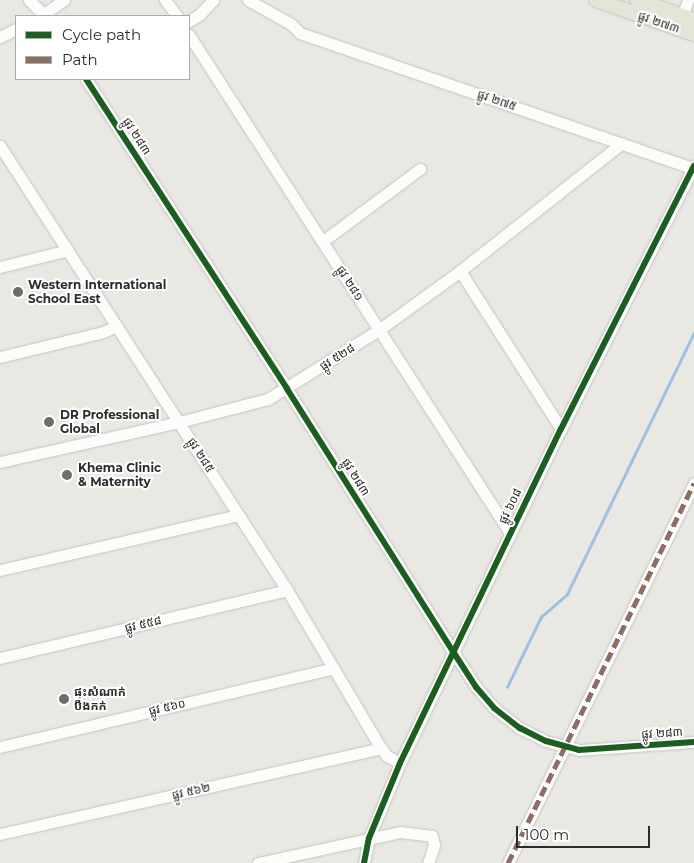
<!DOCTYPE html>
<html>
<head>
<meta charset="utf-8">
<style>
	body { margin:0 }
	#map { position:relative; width:694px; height:863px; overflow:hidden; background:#e9e8e3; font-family:Montserrat,"Noto Sans Khmer",sans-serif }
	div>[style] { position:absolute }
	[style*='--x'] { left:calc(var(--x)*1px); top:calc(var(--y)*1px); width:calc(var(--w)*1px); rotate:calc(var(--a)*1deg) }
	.stream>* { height:2.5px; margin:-1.25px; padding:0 1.25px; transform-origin:1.25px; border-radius:1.25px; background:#a0c0e1 }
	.roads { filter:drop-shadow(0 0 1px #c4c3c2) drop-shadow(0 0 1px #c4c3c2) }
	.minor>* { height:11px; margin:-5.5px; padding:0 5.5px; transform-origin:5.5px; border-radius:5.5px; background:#fcfcfb }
	.major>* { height:14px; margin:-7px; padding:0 7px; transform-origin:7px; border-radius:7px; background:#e5e5d7 }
	.quiet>* { height:5px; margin-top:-2.5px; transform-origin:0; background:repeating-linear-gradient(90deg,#8d6e63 0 10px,transparent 0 15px) }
	.cycleway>* { height:6px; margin:-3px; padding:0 3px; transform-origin:3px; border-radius:3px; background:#1b5e20 }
	.dots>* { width:14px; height:14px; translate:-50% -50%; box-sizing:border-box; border:2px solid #fff; border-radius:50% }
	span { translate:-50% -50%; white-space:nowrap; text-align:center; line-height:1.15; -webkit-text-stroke:4px #fff; paint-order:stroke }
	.street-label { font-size:12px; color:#2c2c2c }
	.poi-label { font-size:12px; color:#2c2c2c; font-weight:700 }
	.left { translate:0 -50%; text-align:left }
	.legend { position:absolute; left:15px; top:15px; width:175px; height:65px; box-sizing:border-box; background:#fff; border:1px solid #ababab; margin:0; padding:6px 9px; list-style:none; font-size:15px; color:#2c2c2c }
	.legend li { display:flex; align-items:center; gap:10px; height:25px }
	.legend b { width:25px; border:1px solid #ababab }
	.scale { position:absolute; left:516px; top:826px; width:134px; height:22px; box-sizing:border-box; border:2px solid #2c2c2c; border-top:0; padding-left:6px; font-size:15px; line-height:18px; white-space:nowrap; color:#2c2c2c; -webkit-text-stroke:4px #fff; paint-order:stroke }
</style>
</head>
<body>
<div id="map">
	<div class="stream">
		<i style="--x:507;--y:687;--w:78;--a:-64.1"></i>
		<i style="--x:541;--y:617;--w:35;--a:-41"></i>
		<i style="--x:567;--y:594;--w:290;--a:-64.1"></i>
	</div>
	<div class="roads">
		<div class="minor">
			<i style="--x:29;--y:0;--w:23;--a:45"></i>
			<i style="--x:165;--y:0;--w:20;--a:53"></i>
			<i style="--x:248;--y:0;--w:49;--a:29.2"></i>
			<i style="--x:291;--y:24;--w:13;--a:45"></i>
			<i style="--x:300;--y:33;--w:416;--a:19"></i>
			<i style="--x:41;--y:16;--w:28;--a:-35"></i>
			<i style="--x:189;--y:21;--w:13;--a:-32"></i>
			<i style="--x:200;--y:14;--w:19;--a:-47"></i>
			<i style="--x:680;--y:22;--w:23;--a:-70"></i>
			<i style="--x:189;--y:35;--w:592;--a:57.2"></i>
			<i style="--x:0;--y:37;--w:18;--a:-27"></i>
			<i style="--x:86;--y:79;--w:369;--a:57"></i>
			<i style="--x:287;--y:389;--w:312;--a:57.7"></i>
			<i style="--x:454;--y:653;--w:40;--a:57.1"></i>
			<i style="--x:476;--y:687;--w:28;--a:49"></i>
			<i style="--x:494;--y:708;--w:33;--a:38"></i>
			<i style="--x:520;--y:728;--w:29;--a:27"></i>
			<i style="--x:546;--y:741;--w:34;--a:15"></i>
			<i style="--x:579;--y:750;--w:115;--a:-4"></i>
			<i style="--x:0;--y:146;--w:529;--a:57.12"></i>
			<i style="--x:287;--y:590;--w:184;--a:59.3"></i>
			<i style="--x:381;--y:748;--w:10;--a:53"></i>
			<i style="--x:387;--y:756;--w:15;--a:28"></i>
			<i style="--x:323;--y:241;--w:121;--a:-36.6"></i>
			<i style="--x:0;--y:267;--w:70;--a:-14"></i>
			<i style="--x:460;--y:271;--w:188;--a:57.4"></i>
			<i style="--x:0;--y:357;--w:106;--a:-13.6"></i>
			<i style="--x:103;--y:332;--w:15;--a:-23"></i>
			<i style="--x:0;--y:462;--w:183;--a:-12.6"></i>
			<i style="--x:179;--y:422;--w:92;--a:-14.5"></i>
			<i style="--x:268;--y:399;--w:132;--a:-32"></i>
			<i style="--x:380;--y:329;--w:99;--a:-35.9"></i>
			<i style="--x:460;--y:271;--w:206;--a:-38.3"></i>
			<i style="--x:0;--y:570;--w:245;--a:-13"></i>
			<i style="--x:0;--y:658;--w:295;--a:-13.3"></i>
			<i style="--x:0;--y:747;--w:343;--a:-13.3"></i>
			<i style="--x:0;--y:834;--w:391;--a:-12.7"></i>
			<i style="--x:258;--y:863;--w:145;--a:-12.3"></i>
			<i style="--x:400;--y:832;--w:32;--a:7"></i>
			<i style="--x:432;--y:836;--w:9;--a:77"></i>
			<i style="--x:434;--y:845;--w:19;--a:108"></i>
			<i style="--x:364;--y:863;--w:25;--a:-79"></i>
			<i style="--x:369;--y:838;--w:81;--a:-67.5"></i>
			<i style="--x:400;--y:763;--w:371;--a:-64.3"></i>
			<i style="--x:561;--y:429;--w:295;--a:-63.2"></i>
			<i style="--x:508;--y:863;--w:423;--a:-63.9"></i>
		</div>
		<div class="major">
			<i style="--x:596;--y:0;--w:104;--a:19.1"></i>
			<i style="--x:637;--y:0;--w:60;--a:19.3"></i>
		</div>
	</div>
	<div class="quiet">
		<i style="--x:508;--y:863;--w:423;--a:-63.9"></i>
	</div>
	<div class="cycleway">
		<i style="--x:86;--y:79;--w:369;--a:57"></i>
		<i style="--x:287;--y:389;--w:312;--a:57.7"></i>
		<i style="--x:454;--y:653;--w:40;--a:57.1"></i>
		<i style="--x:476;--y:687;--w:28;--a:49"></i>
		<i style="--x:494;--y:708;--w:33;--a:38"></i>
		<i style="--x:520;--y:728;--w:29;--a:27"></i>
		<i style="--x:546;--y:741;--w:34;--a:15"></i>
		<i style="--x:579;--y:750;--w:115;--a:-4"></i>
		<i style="--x:364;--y:863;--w:25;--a:-79"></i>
		<i style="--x:369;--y:838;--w:81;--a:-67.5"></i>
		<i style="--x:400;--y:763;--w:371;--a:-64.3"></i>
		<i style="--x:561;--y:429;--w:295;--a:-63.2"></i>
	</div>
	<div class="dots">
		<i style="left:18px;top:292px;background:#6e6e6c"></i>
		<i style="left:49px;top:422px;background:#6e6e6c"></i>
		<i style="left:67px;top:475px;background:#6e6e6c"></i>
		<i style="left:64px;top:699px;background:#6e6e6c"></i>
	</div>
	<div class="street-label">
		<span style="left:659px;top:22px;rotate:19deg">ផ្លូវ ២៧៣</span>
		<span style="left:497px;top:100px;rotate:19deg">ផ្លូវ ២៧៥</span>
		<span style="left:137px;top:136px;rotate:57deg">ផ្លូវ ២៨៣</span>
		<span style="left:350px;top:283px;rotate:57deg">ផ្លូវ ២៨១</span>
		<span style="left:337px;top:357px;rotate:-33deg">ផ្លូវ ៥២៨</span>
		<span style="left:201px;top:455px;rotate:57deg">ផ្លូវ ២៨៥</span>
		<span style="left:356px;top:477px;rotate:58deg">ផ្លូវ ២៨៣</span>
		<span style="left:510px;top:506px;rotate:-64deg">ផ្លូវ ៦០៨</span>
		<span style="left:143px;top:624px;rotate:-13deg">ផ្លូវ ៥៥៨</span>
		<span style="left:167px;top:707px;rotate:-13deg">ផ្លូវ ៥៦០</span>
		<span style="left:662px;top:733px;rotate:-4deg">ផ្លូវ ២៨៣</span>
		<span style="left:191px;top:791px;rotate:-13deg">ផ្លូវ ៥៦២</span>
	</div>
	<div class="poi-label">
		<span class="left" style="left:28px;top:292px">Western International<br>School East</span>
		<span class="left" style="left:60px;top:422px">DR Professional<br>Global</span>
		<span class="left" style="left:78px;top:475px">Khema Clinic<br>&amp; Maternity</span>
		<span class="left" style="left:74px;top:699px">ផ្ទះសំណាក់<br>បឹងកក់</span>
	</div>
	<ul class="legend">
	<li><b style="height:6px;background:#1b5e20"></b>Cycle path</li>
	<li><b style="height:6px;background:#8d6e63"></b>Path</li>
	</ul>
	<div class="scale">100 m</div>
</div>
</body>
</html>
